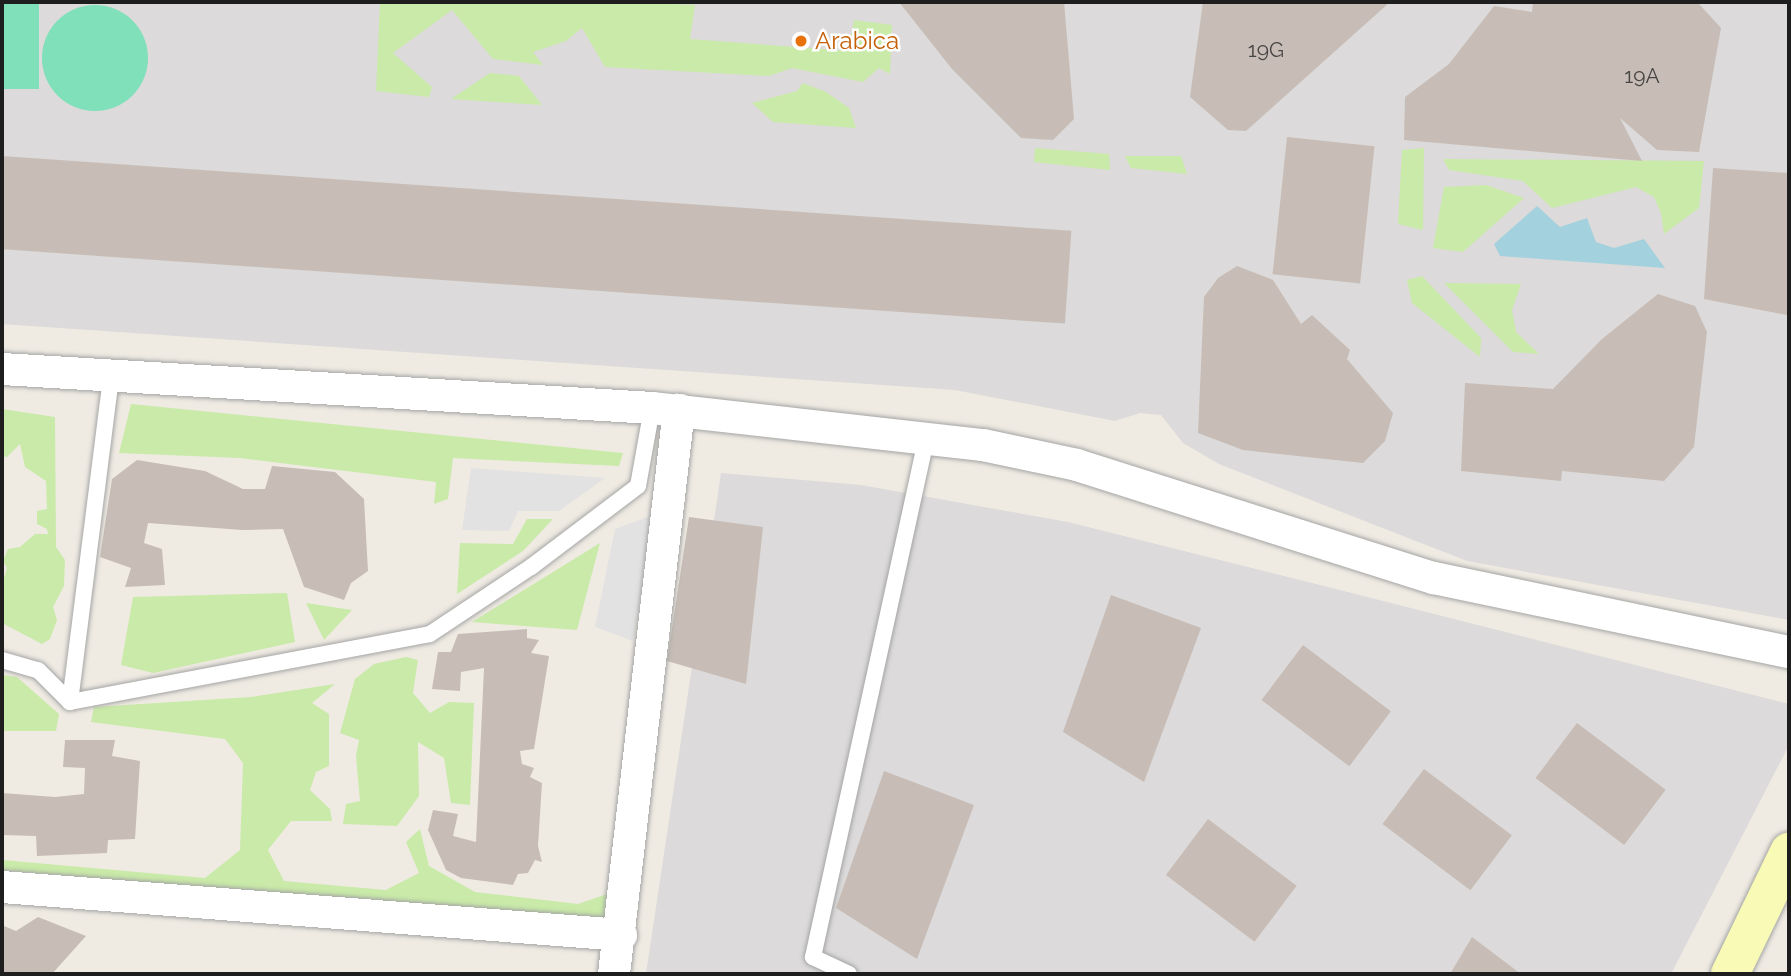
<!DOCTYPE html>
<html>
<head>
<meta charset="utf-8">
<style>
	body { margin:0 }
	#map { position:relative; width:1791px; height:976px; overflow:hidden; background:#efebe3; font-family:Raleway,sans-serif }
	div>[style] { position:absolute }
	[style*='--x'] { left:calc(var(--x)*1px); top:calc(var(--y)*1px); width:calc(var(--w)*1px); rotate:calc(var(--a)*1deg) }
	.residential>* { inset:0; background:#dcdada }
	.grass>* { inset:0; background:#c9eaa8 }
	.pitch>* { inset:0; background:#7fe0ba; transform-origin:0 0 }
	.round { border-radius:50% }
	.parking>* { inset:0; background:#e2e2e2 }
	.water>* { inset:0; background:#a3d1dd }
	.building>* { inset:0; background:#c7bdb6; transform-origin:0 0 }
	.roads { filter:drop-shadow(0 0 2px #a5a5a5) drop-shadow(0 0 2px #a5a5a5) }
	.service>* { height:16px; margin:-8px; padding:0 8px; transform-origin:8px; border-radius:8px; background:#fff }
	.minor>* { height:32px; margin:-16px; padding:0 16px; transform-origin:16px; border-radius:16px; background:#fff }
	.secondary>* { height:38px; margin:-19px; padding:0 19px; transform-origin:19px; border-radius:19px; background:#f8fab6 }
	.dots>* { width:19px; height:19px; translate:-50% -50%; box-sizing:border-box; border:4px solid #fff; border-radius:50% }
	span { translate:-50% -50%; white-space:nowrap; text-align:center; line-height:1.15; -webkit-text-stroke:5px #fff; paint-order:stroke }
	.number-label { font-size:21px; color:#484644 }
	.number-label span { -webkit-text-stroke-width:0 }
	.food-label { font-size:24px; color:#c56008 }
	.left { translate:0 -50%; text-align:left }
	.frame { position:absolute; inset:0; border:4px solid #1e1e1e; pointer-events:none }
</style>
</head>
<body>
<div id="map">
	<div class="residential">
		<i style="clip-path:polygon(2px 2px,1789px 2px,1789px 620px,1467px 561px,1219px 464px,1183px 443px,1161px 415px,1140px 413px,1115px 421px,955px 390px,2px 324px)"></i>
		<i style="clip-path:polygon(721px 473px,861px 485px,1068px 522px,1316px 584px,1789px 704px,1789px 745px,1671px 974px,646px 974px)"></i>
	</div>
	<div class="grass">
		<i style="clip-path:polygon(380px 2px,626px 2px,695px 5px,690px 39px,849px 51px,854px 20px,892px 25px,890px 74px,879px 68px,863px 82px,792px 68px,769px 76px,605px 67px,582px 28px,566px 41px,533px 52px,543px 65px,493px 59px,452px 10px,393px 53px,432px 87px,429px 97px,376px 91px)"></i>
		<i style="clip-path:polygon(490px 73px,519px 76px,542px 105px,451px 99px)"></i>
		<i style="clip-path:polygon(803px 83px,826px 92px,849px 108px,856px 128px,773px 122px,752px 103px,797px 91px)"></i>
		<i style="clip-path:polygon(1035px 148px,1109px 154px,1110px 170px,1034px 162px)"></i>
		<i style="clip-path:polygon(1424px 148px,1423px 230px,1398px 224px,1402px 150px)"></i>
		<i style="clip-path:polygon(1125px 156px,1181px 156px,1187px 174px,1131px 168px)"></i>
		<i style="clip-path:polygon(1443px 159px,1704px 161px,1699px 208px,1664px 234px,1661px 213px,1654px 197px,1636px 187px,1552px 208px,1523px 181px,1449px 170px)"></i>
		<i style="clip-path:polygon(1486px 185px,1524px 198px,1463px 252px,1433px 248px,1444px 187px)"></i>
		<i style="clip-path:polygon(1422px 276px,1481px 338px,1480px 357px,1412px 303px,1407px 280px)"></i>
		<i style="clip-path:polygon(1444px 283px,1521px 284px,1512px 310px,1516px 332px,1539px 354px,1513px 352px)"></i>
		<i style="clip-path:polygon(131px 404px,623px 453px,619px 466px,453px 458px,448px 499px,434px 504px,436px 482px,240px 458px,119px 453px)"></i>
		<i style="clip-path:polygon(2px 409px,55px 417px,56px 547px,65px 560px,64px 586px,53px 607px,57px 620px,50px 639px,42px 644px,2px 623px,2px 585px,7px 568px,3px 561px,8px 549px,20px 547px,35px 534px,48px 534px,47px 529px,37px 524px,37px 511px,47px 509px,46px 481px,25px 467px,20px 444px,7px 457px,2px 456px)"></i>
		<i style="clip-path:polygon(527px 519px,553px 519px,523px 551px,457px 594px,460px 543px,513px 544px)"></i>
		<i style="clip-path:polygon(600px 543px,577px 630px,472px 622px)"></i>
		<i style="clip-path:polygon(287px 593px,295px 642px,153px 673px,121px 665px,133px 597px)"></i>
		<i style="clip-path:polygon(306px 603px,352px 610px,324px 640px)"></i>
		<i style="clip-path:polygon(406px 657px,418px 660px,413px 693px,430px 713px,449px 702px,474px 703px,470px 805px,451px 803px,444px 758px,418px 742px,419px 796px,397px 826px,343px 824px,346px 804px,360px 801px,356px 756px,359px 740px,340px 733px,355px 679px,374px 664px)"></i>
		<i style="clip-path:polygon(2px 675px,17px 677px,59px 714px,56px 731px,2px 731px)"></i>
		<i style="clip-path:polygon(335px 684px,312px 703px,329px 714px,329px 766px,316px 772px,310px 790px,330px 809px,332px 821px,291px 821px,268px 850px,284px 881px,386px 890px,419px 873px,406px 842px,420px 829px,429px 866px,475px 892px,578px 904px,613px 892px,609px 924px,2px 870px,2px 860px,205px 878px,240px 850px,243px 763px,225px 739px,91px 722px,94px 707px,251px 697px)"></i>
	</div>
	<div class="pitch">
		<i style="left:2px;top:2px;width:37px;height:87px"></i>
		<i class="round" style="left:42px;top:5px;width:106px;height:106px"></i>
	</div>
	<div class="parking">
		<i style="clip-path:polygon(471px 468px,605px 478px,559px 511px,518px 511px,509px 531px,462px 530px)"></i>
		<i style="clip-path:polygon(656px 514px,633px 641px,595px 627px,615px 529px)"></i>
	</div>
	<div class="water">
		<i style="clip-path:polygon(1537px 206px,1560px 227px,1587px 218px,1596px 242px,1614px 248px,1644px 239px,1665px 268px,1500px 256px,1494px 244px)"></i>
	</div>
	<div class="building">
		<i style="clip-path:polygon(899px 2px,1064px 2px,1074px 119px,1053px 140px,1021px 138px,952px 69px)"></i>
		<i style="clip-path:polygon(1203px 2px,1390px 2px,1246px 131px,1228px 130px,1190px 97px)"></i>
		<i style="clip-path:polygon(1533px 2px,1696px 2px,1700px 5px,1721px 28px,1699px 152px,1657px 150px,1620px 118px,1642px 161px,1404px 140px,1405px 97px,1449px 64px,1494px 6px,1532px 12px)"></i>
		<i style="left:1287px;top:137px;width:88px;height:138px;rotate:6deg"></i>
		<i style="left:2px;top:156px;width:1072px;height:93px;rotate:4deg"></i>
		<i style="clip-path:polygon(1713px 168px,1789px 173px,1787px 315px,1704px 299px)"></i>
		<i style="clip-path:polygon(1237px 266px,1273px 280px,1301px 324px,1312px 315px,1350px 350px,1347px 359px,1393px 413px,1385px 441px,1363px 463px,1243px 450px,1198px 433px,1204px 297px,1218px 278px)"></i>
		<i style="clip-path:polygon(1658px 294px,1695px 306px,1707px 332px,1694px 447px,1664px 481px,1562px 471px,1561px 481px,1461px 471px,1465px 383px,1553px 389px,1602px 339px)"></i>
		<i style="clip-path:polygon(137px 460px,205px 471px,243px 489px,265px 489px,272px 466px,335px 472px,364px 499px,368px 571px,351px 583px,344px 600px,304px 587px,283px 529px,242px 530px,148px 523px,144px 543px,162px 549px,165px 585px,125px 587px,131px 568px,100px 557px,112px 479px)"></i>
		<i style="clip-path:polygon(689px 517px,763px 527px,746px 684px,667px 661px)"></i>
		<i style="clip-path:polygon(1111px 595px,1201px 628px,1144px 782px,1063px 732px)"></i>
		<i style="clip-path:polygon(527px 629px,527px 638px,539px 640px,531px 653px,549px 656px,534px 749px,520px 751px,522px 764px,534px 768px,530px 777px,542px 783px,538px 846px,542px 862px,535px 860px,528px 873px,518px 874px,513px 885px,461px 878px,446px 870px,428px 830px,433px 810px,458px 814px,453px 836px,476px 842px,484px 668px,461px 672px,460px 691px,432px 689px,438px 652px,451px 652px,458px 634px)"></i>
		<i style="left:1303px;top:645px;width:110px;height:69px;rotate:37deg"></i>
		<i style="left:1577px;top:723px;width:111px;height:69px;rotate:37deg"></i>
		<i style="clip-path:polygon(65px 740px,115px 740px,112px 756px,140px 761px,135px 839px,108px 840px,107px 853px,37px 856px,36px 836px,2px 835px,2px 793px,55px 797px,84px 794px,85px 768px,63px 767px)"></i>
		<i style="left:1424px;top:769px;width:110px;height:69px;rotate:37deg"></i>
		<i style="clip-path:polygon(884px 771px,974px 805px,917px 959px,836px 908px)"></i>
		<i style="left:1208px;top:819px;width:111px;height:70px;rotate:37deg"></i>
		<i style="clip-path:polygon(38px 917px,86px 936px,52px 974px,2px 974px,2px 930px,4px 926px,16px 931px)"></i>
		<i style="clip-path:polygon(1472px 937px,1521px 974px,1450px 974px)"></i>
	</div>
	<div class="roads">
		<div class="service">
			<i style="--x:2;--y:660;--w:37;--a:16"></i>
			<i style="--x:38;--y:670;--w:45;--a:45"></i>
			<i style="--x:70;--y:702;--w:366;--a:-10.7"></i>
			<i style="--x:430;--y:634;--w:121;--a:-33.6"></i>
			<i style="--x:531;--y:567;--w:134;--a:-37.1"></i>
			<i style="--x:638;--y:486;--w:79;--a:-79.8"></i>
			<i style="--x:70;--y:702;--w:329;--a:-82.8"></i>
			<i style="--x:849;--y:974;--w:40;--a:-155"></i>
			<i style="--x:813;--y:957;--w:529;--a:-77.67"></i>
		</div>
		<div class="minor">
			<i style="--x:2;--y:369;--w:651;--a:3.43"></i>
			<i style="--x:652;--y:408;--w:333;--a:6.4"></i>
			<i style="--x:983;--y:445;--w:96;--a:12"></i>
			<i style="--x:1077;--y:465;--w:374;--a:17.6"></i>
			<i style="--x:1434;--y:578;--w:363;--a:11.8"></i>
			<i style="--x:2;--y:887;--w:621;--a:4.43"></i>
			<i style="--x:614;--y:974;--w:568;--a:-83.43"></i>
		</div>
		<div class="secondary">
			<i style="--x:1730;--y:974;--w:136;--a:-64.2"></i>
		</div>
	</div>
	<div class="dots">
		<i style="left:801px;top:41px;background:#e8710a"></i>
	</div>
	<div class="number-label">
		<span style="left:1266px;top:50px">19G</span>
		<span style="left:1642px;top:76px">19A</span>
	</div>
	<div class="food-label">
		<span class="left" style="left:815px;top:41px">Arabica</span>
	</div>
	<div class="frame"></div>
</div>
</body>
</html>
